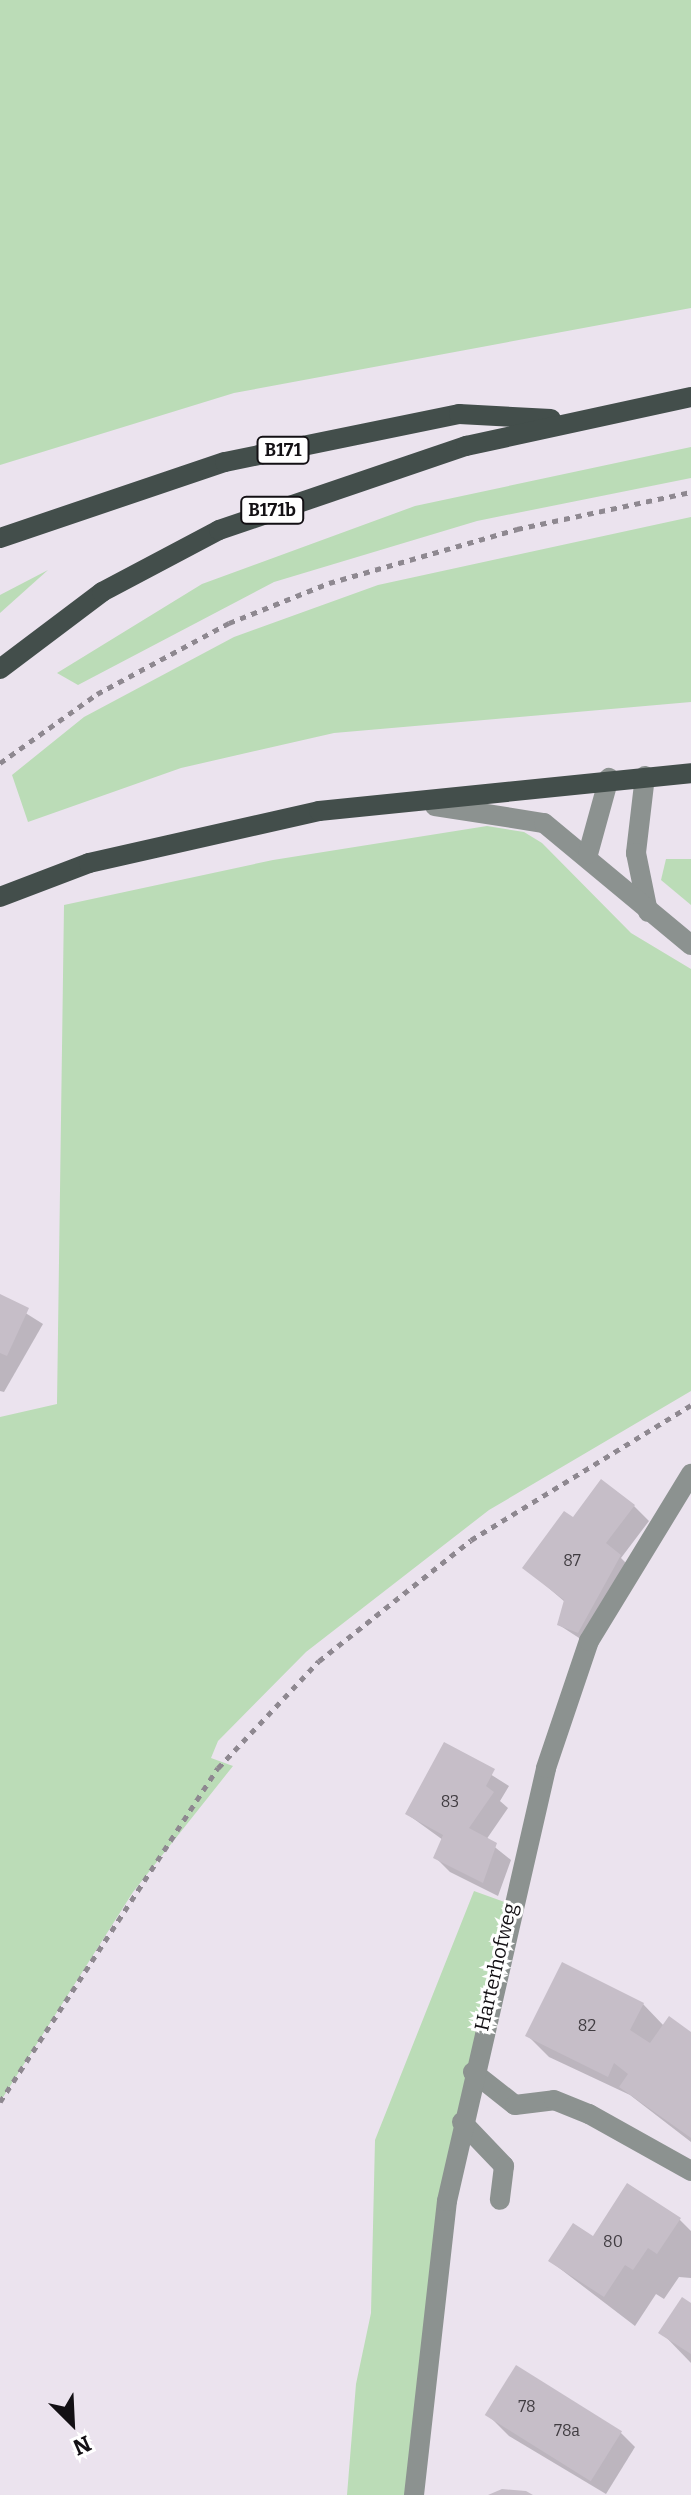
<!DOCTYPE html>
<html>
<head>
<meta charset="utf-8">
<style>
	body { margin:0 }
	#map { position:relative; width:691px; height:2495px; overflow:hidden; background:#ebe3ee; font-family:Bitter,serif }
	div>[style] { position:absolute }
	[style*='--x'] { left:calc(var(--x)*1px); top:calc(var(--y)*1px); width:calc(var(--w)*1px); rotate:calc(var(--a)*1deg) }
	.green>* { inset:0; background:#bbdcb7 }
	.shadow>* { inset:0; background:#0003 }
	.building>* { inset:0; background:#c6bec8; transform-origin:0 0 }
	.path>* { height:5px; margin-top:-2.5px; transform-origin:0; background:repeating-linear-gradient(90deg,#8e8890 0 6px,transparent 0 12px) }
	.minor>* { height:20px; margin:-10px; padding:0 10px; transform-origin:10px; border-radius:10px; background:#8c9290 }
	.major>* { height:20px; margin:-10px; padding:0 10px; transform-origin:10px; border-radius:10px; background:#434e4b }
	span { translate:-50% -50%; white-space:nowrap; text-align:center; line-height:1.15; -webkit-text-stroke:6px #fff; paint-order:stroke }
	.number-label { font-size:16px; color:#403c41 }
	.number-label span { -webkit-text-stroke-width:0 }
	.shield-label span { padding:2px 6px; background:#fff; border:2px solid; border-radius:6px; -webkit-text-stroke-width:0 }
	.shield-label { font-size:18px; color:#131014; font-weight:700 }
	.street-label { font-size:20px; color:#131014 }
	.north { position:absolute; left:32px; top:2383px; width:80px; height:80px; -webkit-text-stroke:6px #fff; paint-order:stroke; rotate:156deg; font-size:22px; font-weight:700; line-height:32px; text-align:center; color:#131014 }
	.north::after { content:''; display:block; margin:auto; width:28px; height:36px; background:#131014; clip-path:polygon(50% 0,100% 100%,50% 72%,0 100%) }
</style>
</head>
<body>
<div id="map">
	<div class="green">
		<i style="clip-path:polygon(0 0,691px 0,691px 308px,234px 393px,0 465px)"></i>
		<i style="clip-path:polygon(691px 447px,691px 478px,477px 521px,274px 582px,78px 685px,57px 673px,202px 584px,415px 506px)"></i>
		<i style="clip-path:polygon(691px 517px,691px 702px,334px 733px,181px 768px,28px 822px,12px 775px,84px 717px,234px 637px,378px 585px)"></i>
		<i style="clip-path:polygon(48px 570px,0 613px,0 595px)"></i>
		<i style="clip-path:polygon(487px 826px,524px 832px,542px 843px,631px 933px,691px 969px,691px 1391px,489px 1510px,306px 1652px,218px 1741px,211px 1758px,233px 1766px,133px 1892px,0 2102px,0 1417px,57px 1404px,64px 905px,273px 860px)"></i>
		<i style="clip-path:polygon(666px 859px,691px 859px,691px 905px,661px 880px)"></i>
		<i style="clip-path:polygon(474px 1891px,510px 1904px,473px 2072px,414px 2495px,347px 2495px,356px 2384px,371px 2313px,375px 2140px)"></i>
	</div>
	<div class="shadow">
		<i style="clip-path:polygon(0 1297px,43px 1324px,4px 1392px,0 1391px)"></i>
		<i style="clip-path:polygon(634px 1506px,649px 1521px,621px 1558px,635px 1572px,593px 1647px,559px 1625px,565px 1602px,524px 1567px,573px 1520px)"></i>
		<i style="clip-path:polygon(444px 1745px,509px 1786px,500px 1801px,508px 1808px,486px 1840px,511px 1860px,498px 1896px,450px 1872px,435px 1857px,443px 1840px,407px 1814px)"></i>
		<i style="clip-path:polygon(643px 2004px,664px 2026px,691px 2034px,691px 2142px,630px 2095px,549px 2057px,527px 2035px)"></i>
		<i style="clip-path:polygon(679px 2219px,691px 2231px,691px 2278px,679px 2277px,664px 2299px,656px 2294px,635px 2326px,550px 2261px,594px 2238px)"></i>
		<i style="clip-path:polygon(691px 2305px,691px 2363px,661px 2332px)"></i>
		<i style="clip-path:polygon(488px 2415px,620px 2432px,635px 2447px,606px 2494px,509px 2436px)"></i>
	</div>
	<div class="building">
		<i style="clip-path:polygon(0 1294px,29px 1308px,7px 1356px,0 1353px)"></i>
		<i style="clip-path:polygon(601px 1479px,635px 1505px,606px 1543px,621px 1555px,578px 1633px,557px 1625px,564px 1600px,522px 1568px,564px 1511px,573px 1517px)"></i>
		<i style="clip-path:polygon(444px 1742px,495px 1769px,486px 1786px,494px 1792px,469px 1828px,497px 1843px,483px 1883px,433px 1858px,443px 1835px,405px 1814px)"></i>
		<i style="clip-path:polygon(562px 1962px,644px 2003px,630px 2030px,650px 2043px,669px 2016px,691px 2032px,691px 2138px,619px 2087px,628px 2074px,614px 2063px,608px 2077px,525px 2036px)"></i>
		<i style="clip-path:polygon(627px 2183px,681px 2218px,657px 2254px,648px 2248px,633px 2270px,625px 2265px,604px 2297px,548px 2261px,573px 2223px,593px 2236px)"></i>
		<i style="clip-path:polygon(682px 2297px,691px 2303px,691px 2354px,658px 2333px)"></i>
		<i style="left:516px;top:2365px;width:125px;height:59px;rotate:32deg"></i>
		<i style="clip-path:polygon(502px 2489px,526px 2491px,533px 2495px,488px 2495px)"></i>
	</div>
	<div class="path">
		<i style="--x:0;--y:763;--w:119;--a:-35.4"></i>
		<i style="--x:97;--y:694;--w:150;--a:-28.3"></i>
		<i style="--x:229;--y:623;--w:108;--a:-21.8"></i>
		<i style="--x:329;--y:583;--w:196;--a:-16"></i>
		<i style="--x:517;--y:529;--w:178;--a:-12"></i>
		<i style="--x:0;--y:2102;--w:399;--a:-56.9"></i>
		<i style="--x:218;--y:1768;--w:147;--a:-46.7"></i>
		<i style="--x:319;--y:1661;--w:194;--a:-38.5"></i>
		<i style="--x:471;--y:1540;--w:258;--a:-31.5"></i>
	</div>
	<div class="minor">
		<i style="--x:645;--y:776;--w:78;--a:96.7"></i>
		<i style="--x:636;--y:853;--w:60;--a:78.5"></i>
		<i style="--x:435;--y:806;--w:110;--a:8.9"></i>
		<i style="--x:544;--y:823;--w:191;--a:39.7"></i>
		<i style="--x:588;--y:854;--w:79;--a:-74.6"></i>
		<i style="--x:473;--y:2072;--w:53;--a:38.2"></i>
		<i style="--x:515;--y:2105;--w:39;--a:-7"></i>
		<i style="--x:554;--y:2100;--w:38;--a:22"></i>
		<i style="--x:589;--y:2114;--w:117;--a:29.2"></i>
		<i style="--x:462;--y:2122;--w:61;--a:46.3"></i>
		<i style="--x:504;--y:2166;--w:34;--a:97"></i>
		<i style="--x:414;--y:2495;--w:296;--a:-83.6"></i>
		<i style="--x:447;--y:2201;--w:444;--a:-77.1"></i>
		<i style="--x:546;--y:1768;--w:134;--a:-71.3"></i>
		<i style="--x:589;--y:1641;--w:196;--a:-58.6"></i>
	</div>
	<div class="major">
		<i style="--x:0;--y:538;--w:237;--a:-18.7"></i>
		<i style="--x:225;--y:462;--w:239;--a:-11.6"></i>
		<i style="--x:459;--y:414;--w:92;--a:3.1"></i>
		<i style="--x:0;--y:669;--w:128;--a:-37"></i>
		<i style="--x:102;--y:592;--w:132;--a:-27.9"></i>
		<i style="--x:219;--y:530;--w:261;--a:-18.8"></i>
		<i style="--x:466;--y:446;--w:230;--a:-12.3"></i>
		<i style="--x:0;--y:897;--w:95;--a:-20.9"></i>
		<i style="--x:89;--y:863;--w:236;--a:-12.7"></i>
		<i style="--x:319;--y:811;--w:374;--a:-5.8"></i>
	</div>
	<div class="number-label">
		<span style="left:572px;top:1561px">87</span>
		<span style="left:450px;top:1802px">83</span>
		<span style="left:587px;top:2026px">82</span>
		<span style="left:613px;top:2242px">80</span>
		<span style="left:527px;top:2407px">78</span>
		<span style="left:567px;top:2431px">78a</span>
	</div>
	<div class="shield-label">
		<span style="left:283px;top:450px">B171</span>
		<span style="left:272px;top:510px">B171b</span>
	</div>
	<div class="street-label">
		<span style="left:496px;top:1967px;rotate:-77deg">Harterhofweg</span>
	</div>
	<div class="north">N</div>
</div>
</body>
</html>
